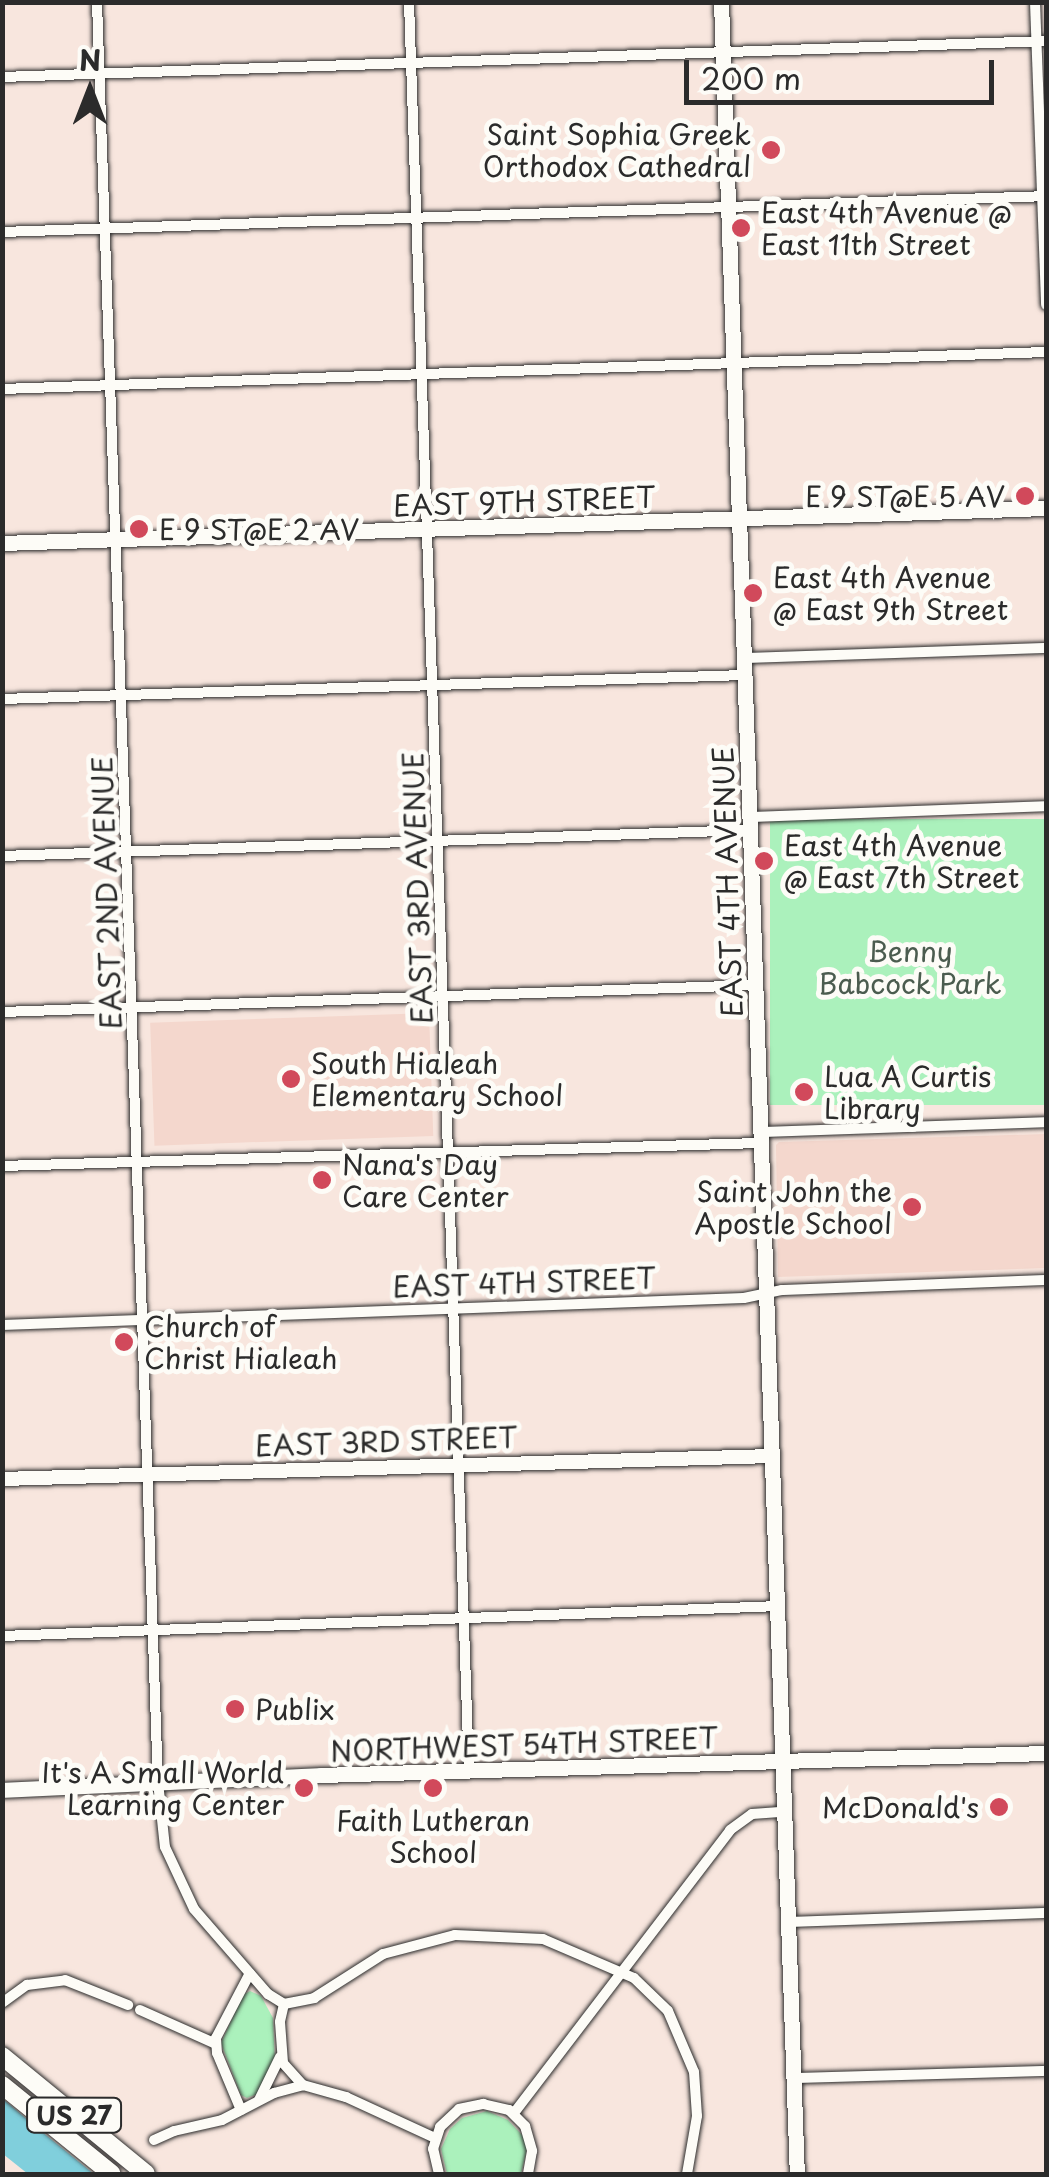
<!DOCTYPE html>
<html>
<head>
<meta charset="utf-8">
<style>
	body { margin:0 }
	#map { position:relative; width:1049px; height:2177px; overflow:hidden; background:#f8e6de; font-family:"Playpen Sans",sans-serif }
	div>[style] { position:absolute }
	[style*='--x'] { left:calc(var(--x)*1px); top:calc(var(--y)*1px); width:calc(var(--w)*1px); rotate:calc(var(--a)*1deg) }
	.built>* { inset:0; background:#f4d7cd; transform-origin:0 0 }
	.green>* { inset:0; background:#abf1bc; transform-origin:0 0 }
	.water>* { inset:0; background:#80cfdc }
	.roads { filter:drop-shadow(0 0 2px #2b2b2b) drop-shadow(0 0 2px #2b2b2b) }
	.minor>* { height:10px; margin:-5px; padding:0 5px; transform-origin:5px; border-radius:5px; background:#fdfcf7 }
	.tertiary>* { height:14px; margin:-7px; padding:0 7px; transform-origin:7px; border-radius:7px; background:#fdfcf7 }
	.secondary>* { height:15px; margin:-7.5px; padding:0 7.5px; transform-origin:7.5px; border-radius:7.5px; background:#fdfcf7 }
	.trunk>* { height:18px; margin:-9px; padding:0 9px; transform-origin:9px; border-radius:9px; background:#fdfcf7 }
	.dots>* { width:28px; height:28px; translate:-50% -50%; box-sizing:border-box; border:5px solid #fdfcf7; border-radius:50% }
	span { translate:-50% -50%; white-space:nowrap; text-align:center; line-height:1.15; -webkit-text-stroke:10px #fdfcf7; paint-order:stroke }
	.shield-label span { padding:2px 8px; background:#fdfcf7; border:2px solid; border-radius:8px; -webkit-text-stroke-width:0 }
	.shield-label { font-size:25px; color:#2b2b2b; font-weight:700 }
	.poi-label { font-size:28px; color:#2b2b2b }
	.right { translate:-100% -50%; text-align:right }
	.left { translate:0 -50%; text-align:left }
	.street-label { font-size:28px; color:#2b2b2b }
	.park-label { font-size:28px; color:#4b5c4f }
	.frame { position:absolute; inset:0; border:5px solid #2b2b2b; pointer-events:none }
	.north { position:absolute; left:40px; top:40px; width:100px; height:100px; -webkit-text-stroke:8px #fdfcf7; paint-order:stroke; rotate:0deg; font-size:28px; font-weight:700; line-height:40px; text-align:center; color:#2b2b2b }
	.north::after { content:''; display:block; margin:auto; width:35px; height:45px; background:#2b2b2b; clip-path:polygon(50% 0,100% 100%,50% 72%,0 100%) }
	.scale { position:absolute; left:684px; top:60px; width:310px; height:45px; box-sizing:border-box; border:5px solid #2b2b2b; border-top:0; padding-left:12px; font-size:30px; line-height:35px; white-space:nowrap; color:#2b2b2b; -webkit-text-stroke:8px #fdfcf7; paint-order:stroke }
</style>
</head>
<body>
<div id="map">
	<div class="built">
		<i style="left:429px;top:1013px;width:123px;height:279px;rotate:88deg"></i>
		<i style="clip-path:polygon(1046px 1134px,1046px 1268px,778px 1277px,776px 1145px,779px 1142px)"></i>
	</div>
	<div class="green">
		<i style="left:1046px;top:819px;width:286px;height:276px;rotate:90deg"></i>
		<i style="clip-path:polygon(250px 1991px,261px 1996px,273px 2018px,275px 2061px,260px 2093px,247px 2098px,241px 2095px,221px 2043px,243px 1995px)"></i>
		<i style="clip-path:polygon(487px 2111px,508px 2120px,524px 2137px,527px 2149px,521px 2174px,447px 2174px,441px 2149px,450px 2129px,462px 2118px)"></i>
	</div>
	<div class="water">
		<i style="clip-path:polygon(3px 2099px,41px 2131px,94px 2174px,28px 2174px,3px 2154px)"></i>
	</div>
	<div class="roads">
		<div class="minor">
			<i style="--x:97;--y:2;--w:1781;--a:88.04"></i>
			<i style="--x:158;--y:1782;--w:65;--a:83.9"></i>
			<i style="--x:165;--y:1847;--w:68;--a:64.9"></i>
			<i style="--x:194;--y:1909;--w:113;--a:49"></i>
			<i style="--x:268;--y:1994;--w:19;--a:32"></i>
			<i style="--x:284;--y:2004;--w:31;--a:-11"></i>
			<i style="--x:314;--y:1998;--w:82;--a:-32.5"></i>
			<i style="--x:383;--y:1954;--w:74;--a:-14.8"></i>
			<i style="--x:455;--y:1935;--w:88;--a:2.6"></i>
			<i style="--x:543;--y:1939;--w:99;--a:23.2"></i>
			<i style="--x:634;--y:1978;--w:47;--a:44.1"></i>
			<i style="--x:668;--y:2011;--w:66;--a:66.9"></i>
			<i style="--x:694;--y:2072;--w:44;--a:86.1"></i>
			<i style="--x:697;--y:2116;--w:59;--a:99.8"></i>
			<i style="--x:409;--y:2;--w:1770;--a:88.06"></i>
			<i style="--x:1035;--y:2;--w:303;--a:87.9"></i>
			<i style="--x:2;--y:77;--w:1045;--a:-1.97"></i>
			<i style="--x:2;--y:232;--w:1045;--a:-1.97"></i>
			<i style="--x:2;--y:389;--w:1045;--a:-2.03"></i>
			<i style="--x:744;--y:658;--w:302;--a:-1.9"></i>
			<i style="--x:2;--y:699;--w:743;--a:-1.85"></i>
			<i style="--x:750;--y:817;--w:296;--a:-2.1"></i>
			<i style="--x:2;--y:856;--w:748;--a:-1.99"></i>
			<i style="--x:2;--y:1012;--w:754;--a:-2.05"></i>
			<i style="--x:761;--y:1132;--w:285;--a:-2"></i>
			<i style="--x:2;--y:1166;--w:759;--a:-1.74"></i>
			<i style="--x:2;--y:1325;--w:742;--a:-2.08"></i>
			<i style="--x:744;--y:1298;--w:39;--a:-12"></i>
			<i style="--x:782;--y:1290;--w:264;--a:-2.2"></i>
			<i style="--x:2;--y:1636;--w:777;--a:-2.21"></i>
			<i style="--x:787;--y:1922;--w:259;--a:-2"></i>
			<i style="--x:2;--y:2003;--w:31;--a:-36"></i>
			<i style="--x:27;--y:1985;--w:38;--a:-7"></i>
			<i style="--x:65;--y:1980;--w:68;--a:21.6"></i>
			<i style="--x:284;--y:2004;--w:18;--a:103"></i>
			<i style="--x:280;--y:2022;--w:41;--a:85.8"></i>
			<i style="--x:283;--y:2063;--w:30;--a:48"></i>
			<i style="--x:140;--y:2010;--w:83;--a:24.1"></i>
			<i style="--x:793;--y:2078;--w:253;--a:-1.6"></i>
			<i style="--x:259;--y:2100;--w:48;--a:-64"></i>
			<i style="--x:241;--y:2110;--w:62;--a:-112.8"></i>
			<i style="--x:217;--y:2053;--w:15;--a:-94"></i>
			<i style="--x:216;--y:2038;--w:73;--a:-62.4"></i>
			<i style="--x:514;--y:2113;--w:356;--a:-52.6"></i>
			<i style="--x:730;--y:1830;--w:27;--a:-36"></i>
			<i style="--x:752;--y:1814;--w:31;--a:-4"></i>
			<i style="--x:154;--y:2140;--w:22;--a:-24"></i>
			<i style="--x:174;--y:2131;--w:49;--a:-12.9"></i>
			<i style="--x:222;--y:2120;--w:59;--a:-27.4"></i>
			<i style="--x:274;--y:2093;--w:30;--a:-15"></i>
			<i style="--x:303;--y:2085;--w:45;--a:15.6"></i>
			<i style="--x:346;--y:2097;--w:98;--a:24.7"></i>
			<i style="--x:439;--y:2174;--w:26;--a:-103"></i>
			<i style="--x:433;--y:2149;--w:23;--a:-72"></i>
			<i style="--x:440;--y:2127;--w:26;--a:-43"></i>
			<i style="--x:459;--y:2109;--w:25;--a:-12"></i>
			<i style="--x:483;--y:2104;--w:27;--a:13"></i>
			<i style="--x:509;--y:2110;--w:23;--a:45"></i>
			<i style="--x:525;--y:2126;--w:26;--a:74"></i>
			<i style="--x:532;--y:2151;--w:23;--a:100"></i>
		</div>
		<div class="tertiary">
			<i style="--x:2;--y:1479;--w:770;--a:-1.71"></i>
		</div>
		<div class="secondary">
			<i style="--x:721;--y:2;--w:2173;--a:88"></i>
			<i style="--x:2;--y:543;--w:1045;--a:-1.92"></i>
			<i style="--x:2;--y:1790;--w:319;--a:-2.7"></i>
			<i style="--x:321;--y:1775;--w:725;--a:-1.74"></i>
		</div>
		<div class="trunk">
			<i style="--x:2;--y:2056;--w:186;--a:39.3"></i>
			<i style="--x:2;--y:2085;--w:141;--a:39"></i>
		</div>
	</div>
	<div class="dots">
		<i style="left:771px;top:150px;background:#d1495b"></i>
		<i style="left:741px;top:228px;background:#d1495b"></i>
		<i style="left:1025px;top:496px;background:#d1495b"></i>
		<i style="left:139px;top:529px;background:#d1495b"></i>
		<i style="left:753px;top:593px;background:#d1495b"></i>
		<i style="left:764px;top:861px;background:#d1495b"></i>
		<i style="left:291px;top:1079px;background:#d1495b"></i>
		<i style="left:804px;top:1092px;background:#d1495b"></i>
		<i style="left:322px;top:1180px;background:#d1495b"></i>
		<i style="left:912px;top:1207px;background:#d1495b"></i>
		<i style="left:124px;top:1342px;background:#d1495b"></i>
		<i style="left:235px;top:1709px;background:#d1495b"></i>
		<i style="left:304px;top:1788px;background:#d1495b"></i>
		<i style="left:433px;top:1788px;background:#d1495b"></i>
		<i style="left:999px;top:1807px;background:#d1495b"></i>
	</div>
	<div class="shield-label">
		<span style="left:74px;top:2115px">US 27</span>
	</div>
	<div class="poi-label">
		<span class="right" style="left:751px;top:150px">Saint Sophia Greek<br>Orthodox Cathedral</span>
		<span class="left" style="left:761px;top:228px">East 4th Avenue @<br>East 11th Street</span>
		<span class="right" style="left:1005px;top:496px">E 9 ST@E 5 AV</span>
		<span class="left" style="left:159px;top:529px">E 9 ST@E 2 AV</span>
		<span class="left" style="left:773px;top:593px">East 4th Avenue<br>@ East 9th Street</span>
		<span class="left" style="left:784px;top:861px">East 4th Avenue<br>@ East 7th Street</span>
		<span class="left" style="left:311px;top:1079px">South Hialeah<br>Elementary School</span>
		<span class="left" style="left:824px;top:1092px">Lua A Curtis<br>Library</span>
		<span class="left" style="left:342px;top:1180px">Nana's Day<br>Care Center</span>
		<span class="right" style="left:892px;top:1207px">Saint John the<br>Apostle School</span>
		<span class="left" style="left:144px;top:1342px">Church of<br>Christ Hialeah</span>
		<span class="left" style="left:255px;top:1709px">Publix</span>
		<span class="right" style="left:284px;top:1788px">It's A Small World<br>Learning Center</span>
		<span class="right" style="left:979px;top:1807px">McDonald's</span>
		<span style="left:433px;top:1836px">Faith Lutheran<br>School</span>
	</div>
	<div class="street-label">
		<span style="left:524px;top:501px;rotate:-2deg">EAST 9TH STREET</span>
		<span style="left:727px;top:882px;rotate:-92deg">EAST 4TH AVENUE</span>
		<span style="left:417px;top:888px;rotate:-92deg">EAST 3RD AVENUE</span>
		<span style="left:106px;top:893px;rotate:-92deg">EAST 2ND AVENUE</span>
		<span style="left:524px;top:1282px;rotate:-2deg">EAST 4TH STREET</span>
		<span style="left:386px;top:1441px;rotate:-2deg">EAST 3RD STREET</span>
		<span style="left:524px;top:1744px;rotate:-2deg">NORTHWEST 54TH STREET</span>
	</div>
	<div class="park-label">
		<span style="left:910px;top:967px">Benny<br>Babcock Park</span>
	</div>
	<div class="frame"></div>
	<div class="north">N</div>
	<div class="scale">200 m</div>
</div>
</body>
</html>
